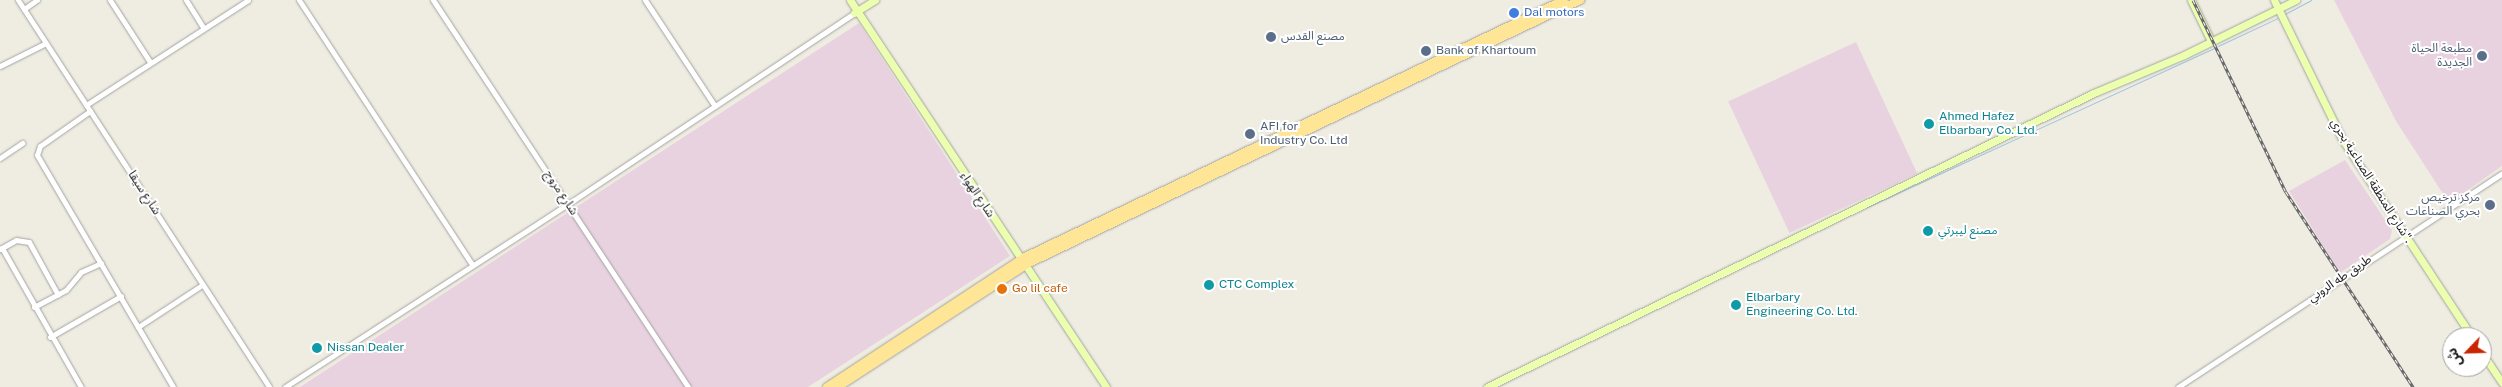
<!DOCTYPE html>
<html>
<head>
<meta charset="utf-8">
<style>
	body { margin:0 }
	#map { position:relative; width:2502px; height:387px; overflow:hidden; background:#efede1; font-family:"Public Sans","Noto Sans Arabic",sans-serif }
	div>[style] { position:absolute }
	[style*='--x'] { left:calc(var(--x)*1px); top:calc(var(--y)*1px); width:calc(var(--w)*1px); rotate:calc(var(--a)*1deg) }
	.industrial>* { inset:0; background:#e9d2e0; transform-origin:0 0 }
	.stream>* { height:1px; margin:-0.5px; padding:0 0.5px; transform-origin:0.5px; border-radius:0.5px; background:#9dc5e1 }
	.roads { filter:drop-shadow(0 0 1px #a3a3a3) drop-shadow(0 0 1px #a3a3a3) }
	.street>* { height:5px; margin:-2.5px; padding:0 2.5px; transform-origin:2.5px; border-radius:2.5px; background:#fff }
	.secondary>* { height:7px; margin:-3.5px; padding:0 3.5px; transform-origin:3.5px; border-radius:3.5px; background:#ecffaf }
	.primary>* { height:8px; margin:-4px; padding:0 4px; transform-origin:4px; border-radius:4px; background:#ffe596 }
	.rail>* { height:3px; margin-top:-1.5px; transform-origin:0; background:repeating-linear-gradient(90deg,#fff 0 4px,#6a6a6a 0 8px); box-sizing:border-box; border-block:1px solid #6a6a6a }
	.dots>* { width:14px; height:14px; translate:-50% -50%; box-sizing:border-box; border:2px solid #fff; border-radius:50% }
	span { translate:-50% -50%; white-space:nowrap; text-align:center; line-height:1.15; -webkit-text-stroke:4px #fff; paint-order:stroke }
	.shop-label { font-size:12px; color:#366cbe }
	.left { translate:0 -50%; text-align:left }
	.service-label { font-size:12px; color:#4e5e75 }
	.right { translate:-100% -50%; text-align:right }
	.culture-label { font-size:12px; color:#0d838f }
	.street-label { font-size:12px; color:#1c1c1c }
	.food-label { font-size:12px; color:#c56008 }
	.north { position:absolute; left:2442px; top:327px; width:50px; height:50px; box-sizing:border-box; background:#fff; border:1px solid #a4a4a4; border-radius:50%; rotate:246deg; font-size:14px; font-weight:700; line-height:20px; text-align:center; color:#1c1c1c }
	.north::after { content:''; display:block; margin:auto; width:18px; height:22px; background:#c92600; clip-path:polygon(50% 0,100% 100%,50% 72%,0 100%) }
</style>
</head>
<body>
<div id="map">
	<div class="industrial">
		<i style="clip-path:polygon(2334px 0,2502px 0,2502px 166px,2449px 203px,2396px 121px)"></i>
		<i style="clip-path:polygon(859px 23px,1010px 256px,808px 387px,300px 387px)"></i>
		<i style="left:1856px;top:42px;width:145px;height:141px;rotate:65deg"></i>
		<i style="clip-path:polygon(2345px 160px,2392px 230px,2390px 239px,2340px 273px,2289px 191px)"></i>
	</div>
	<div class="stream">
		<i style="--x:2283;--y:15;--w:32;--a:-28"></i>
		<i style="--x:2218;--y:46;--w:68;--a:-25.1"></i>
		<i style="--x:1867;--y:207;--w:383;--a:-24.6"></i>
	</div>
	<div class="roads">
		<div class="street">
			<i style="--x:18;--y:0;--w:461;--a:57"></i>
			<i style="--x:110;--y:0;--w:74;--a:57.2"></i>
			<i style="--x:186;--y:0;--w:32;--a:58"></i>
			<i style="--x:299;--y:0;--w:316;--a:56.8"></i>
			<i style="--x:433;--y:0;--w:463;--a:56.6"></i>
			<i style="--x:645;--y:0;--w:127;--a:56.6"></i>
			<i style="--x:24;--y:9;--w:16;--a:-35"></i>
			<i style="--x:0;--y:66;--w:51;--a:-26.6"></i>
			<i style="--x:86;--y:105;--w:193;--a:-32.9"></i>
			<i style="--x:90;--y:111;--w:61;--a:145"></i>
			<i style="--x:40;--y:146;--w:9;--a:108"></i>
			<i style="--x:37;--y:155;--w:269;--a:59.6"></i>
			<i style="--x:0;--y:158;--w:27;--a:-34"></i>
			<i style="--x:2;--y:248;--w:160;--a:60.4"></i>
			<i style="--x:0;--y:249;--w:18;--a:-29"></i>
			<i style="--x:16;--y:240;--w:13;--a:9"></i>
			<i style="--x:29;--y:242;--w:60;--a:61.3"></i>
			<i style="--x:34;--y:307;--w:36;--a:-28"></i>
			<i style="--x:66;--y:290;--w:23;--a:-50"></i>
			<i style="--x:81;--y:272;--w:22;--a:-24"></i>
			<i style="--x:138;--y:327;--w:77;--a:-33.3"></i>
			<i style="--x:50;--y:337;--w:82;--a:-30"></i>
			<i style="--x:285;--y:387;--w:337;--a:-32.9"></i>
			<i style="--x:568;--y:204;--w:344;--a:-33.7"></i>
			<i style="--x:2178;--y:387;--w:388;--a:-33.4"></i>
		</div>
		<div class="secondary">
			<i style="--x:850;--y:0;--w:464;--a:56.5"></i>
			<i style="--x:2191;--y:0;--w:46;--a:64"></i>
			<i style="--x:2274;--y:0;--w:155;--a:63.9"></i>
			<i style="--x:2342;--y:139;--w:237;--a:56.7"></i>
			<i style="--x:854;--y:13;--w:25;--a:-32"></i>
			<i style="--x:2482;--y:353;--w:36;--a:56"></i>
			<i style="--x:1487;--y:387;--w:677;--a:-25.85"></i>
			<i style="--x:2096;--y:92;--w:95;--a:-22.8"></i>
			<i style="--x:2184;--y:55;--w:125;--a:-26.2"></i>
		</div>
		<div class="primary">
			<i style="--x:827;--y:387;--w:237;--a:-33.3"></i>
			<i style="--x:1025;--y:257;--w:597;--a:-25.49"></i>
			<i style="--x:838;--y:387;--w:228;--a:-33"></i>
			<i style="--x:1029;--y:263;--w:611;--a:-25.52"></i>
		</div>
	</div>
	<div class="rail">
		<i style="--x:2193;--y:0;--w:213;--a:64.2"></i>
		<i style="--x:2286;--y:192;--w:233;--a:56.9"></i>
	</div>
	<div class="dots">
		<i style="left:1514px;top:13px;background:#3f7fe0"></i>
		<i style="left:1271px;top:37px;background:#5c6f8a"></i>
		<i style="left:1426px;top:51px;background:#5c6f8a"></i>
		<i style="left:2482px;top:56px;background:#5c6f8a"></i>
		<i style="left:1929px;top:124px;background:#0f9aa8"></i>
		<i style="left:1250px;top:134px;background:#5c6f8a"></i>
		<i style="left:2490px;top:205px;background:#5c6f8a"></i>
		<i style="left:1928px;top:231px;background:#0f9aa8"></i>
		<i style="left:1209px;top:285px;background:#0f9aa8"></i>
		<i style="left:1002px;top:289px;background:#e8710a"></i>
		<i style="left:1736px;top:305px;background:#0f9aa8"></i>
		<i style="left:317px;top:348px;background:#0f9aa8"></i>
	</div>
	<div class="shop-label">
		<span class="left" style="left:1524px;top:13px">Dal motors</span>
	</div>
	<div class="service-label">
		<span class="left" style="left:1281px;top:37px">مصنع القدس</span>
		<span class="right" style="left:2472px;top:56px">مطبعة الحياة<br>الجديدة</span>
		<span class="left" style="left:1436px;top:51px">Bank of Khartoum</span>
		<span class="left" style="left:1260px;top:134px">AFI for<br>Industry Co. Ltd</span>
		<span class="right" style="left:2480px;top:205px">مركز ترخيص<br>بحري الصناعات</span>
	</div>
	<div class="culture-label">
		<span class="left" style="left:1939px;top:124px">Ahmed Hafez<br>Elbarbary Co. Ltd.</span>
		<span class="left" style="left:1938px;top:231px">مصنع ليبرتي</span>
		<span class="left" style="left:1219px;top:285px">CTC Complex</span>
		<span class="left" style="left:1746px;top:305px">Elbarbary<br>Engineering Co. Ltd.</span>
		<span class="left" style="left:327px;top:348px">Nissan Dealer</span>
	</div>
	<div class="street-label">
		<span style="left:2371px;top:181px;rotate:58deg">شارع المنطقة الصناعية بحري".</span>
		<span style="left:144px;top:193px;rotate:57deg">شارع سيقا</span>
		<span style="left:561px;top:193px;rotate:57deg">شارع مروج</span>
		<span style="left:977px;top:195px;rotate:56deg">شارع الهواء</span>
		<span style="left:2340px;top:279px;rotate:-34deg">طريق طه الروبي</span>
	</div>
	<div class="food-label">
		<span class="left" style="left:1012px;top:289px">Go lil cafe</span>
	</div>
	<div class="north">ش</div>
</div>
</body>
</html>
